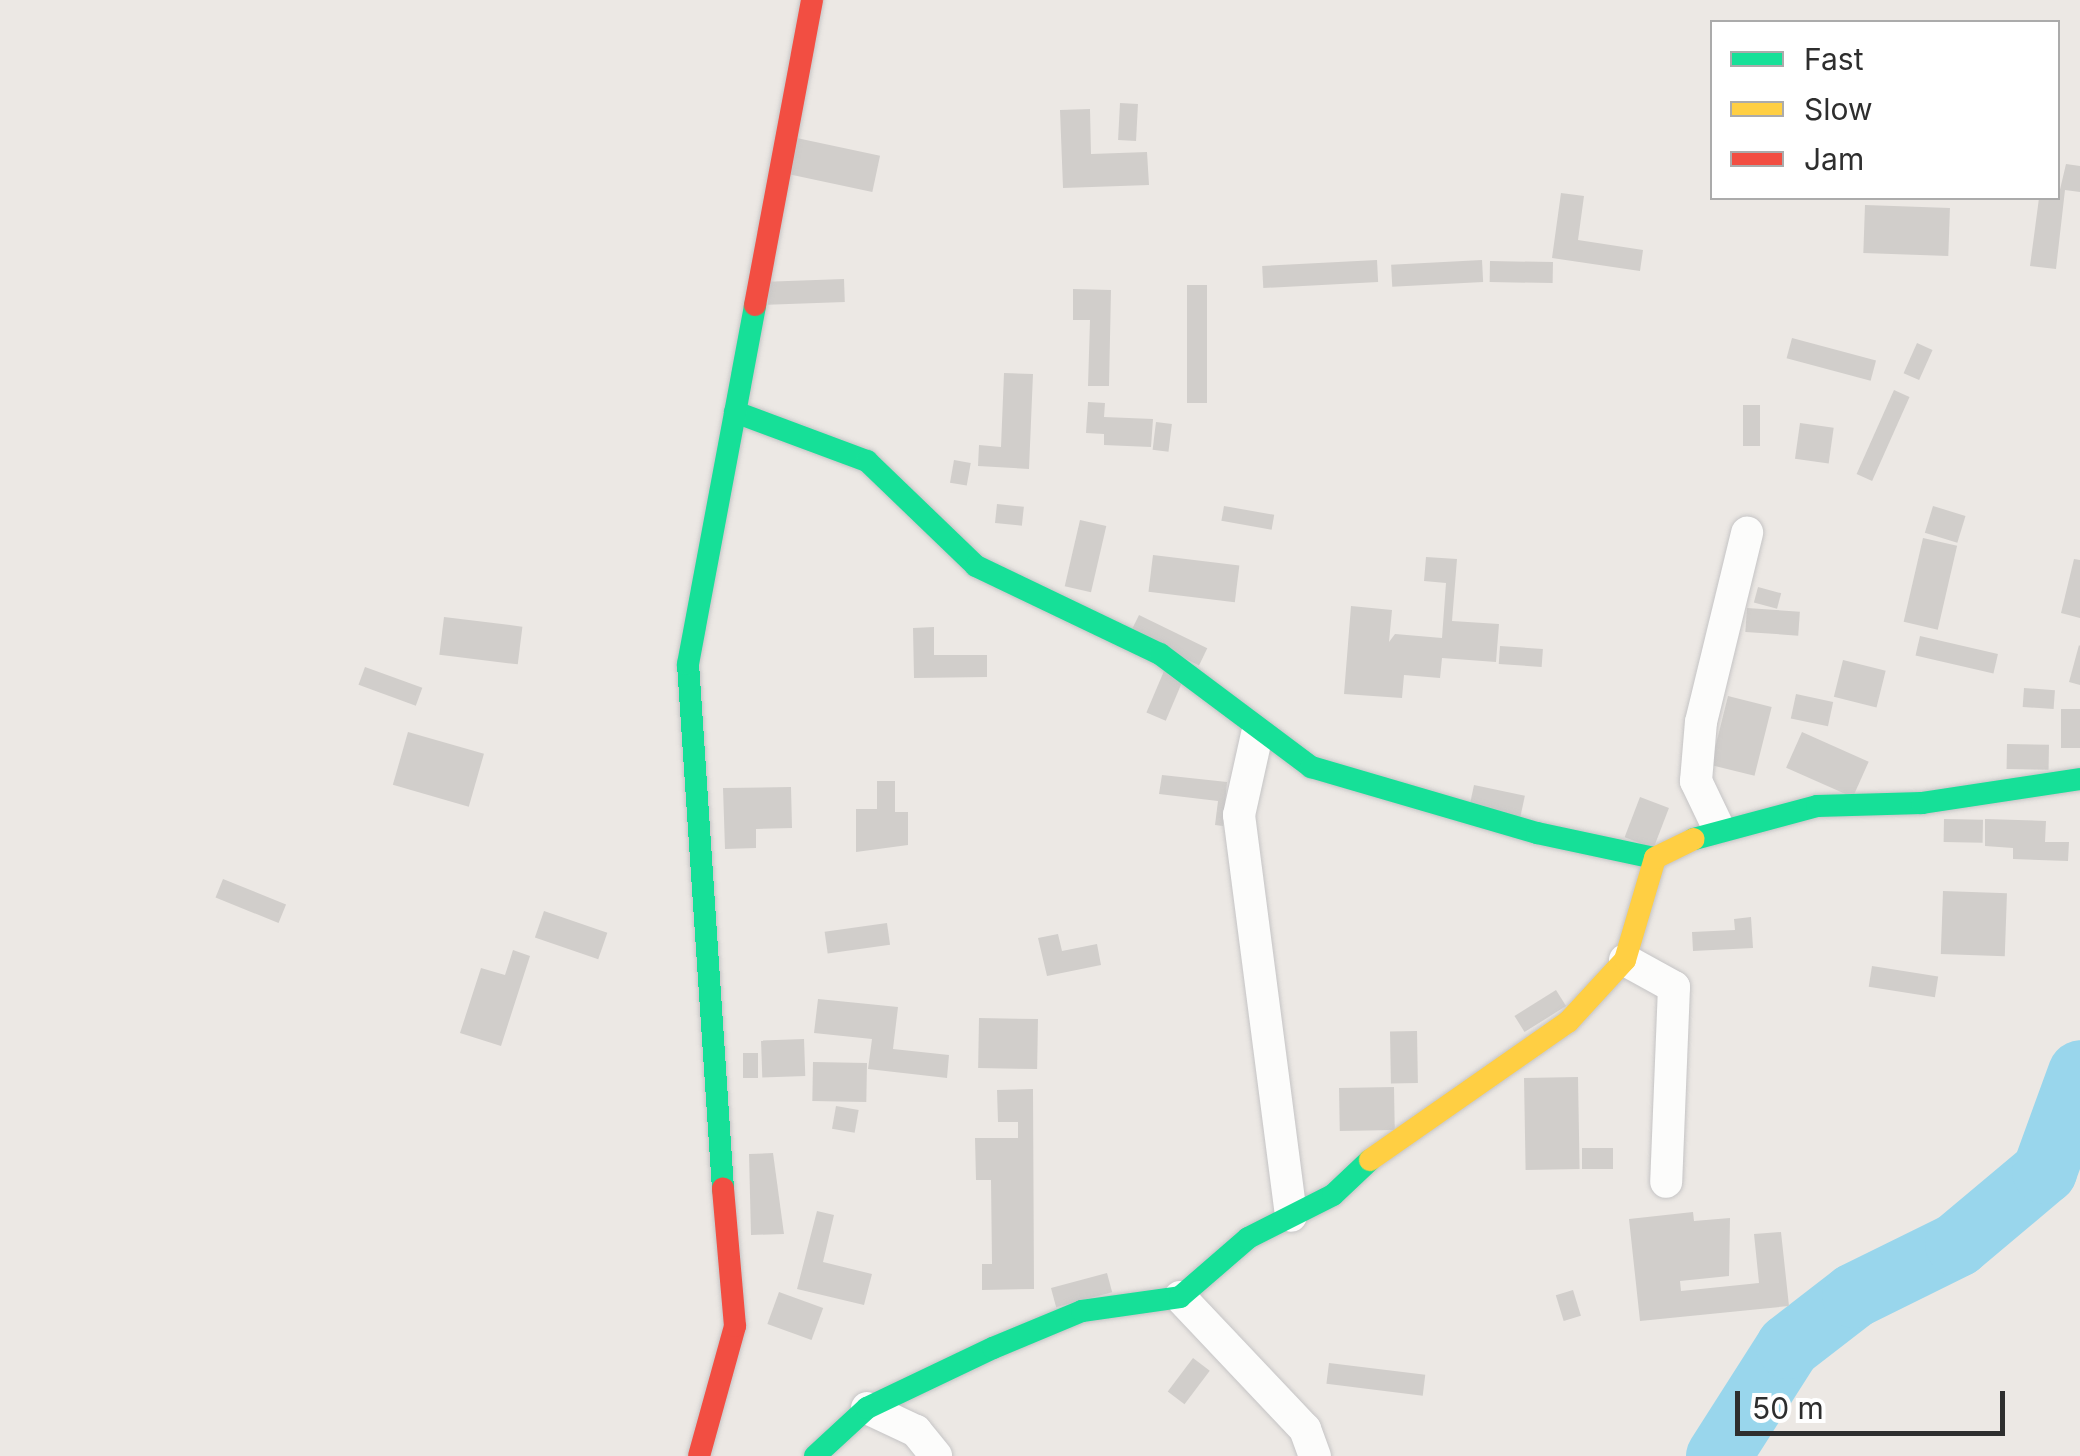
<!DOCTYPE html>
<html>
<head>
<meta charset="utf-8">
<style>
	body { margin:0 }
	#map { position:relative; width:2080px; height:1456px; overflow:hidden; background:#ece8e4; font-family:Inter,sans-serif }
	div>[style] { position:absolute }
	[style*='--x'] { left:calc(var(--x)*1px); top:calc(var(--y)*1px); width:calc(var(--w)*1px); rotate:calc(var(--a)*1deg) }
	.river>* { height:65px; margin:-32.5px; padding:0 32.5px; transform-origin:32.5px; border-radius:32.5px; background:#99d6ec }
	.building>* { inset:0; background:#d1cecb; transform-origin:0 0 }
	.roads { filter:drop-shadow(0 0 2px #c5c4c5) drop-shadow(0 0 2px #c5c4c5) }
	.street>* { height:32px; margin:-16px; padding:0 16px; transform-origin:16px; border-radius:16px; background:#fcfcfb }
	.fast>* { height:22px; margin:-11px; padding:0 11px; transform-origin:11px; border-radius:11px; background:#16e098 }
	.slow>* { height:22px; margin:-11px; padding:0 11px; transform-origin:11px; border-radius:11px; background:#ffcf43 }
	.jam>* { height:22px; margin:-11px; padding:0 11px; transform-origin:11px; border-radius:11px; background:#f24e42 }
	span { translate:-50% -50%; white-space:nowrap; text-align:center; line-height:1.15; -webkit-text-stroke:8px #fff; paint-order:stroke }
	.legend { position:absolute; left:1710px; top:20px; width:350px; height:180px; box-sizing:border-box; background:#fff; border:2px solid #ababab; margin:0; padding:12px 18px; list-style:none; font-size:30px; color:#2e2e2e }
	.legend li { display:flex; align-items:center; gap:20px; height:50px }
	.legend b { width:50px; border:2px solid #ababab }
	.scale { position:absolute; left:1735px; top:1391px; width:270px; height:45px; box-sizing:border-box; border:5px solid #2e2e2e; border-top:0; padding-left:12px; font-size:30px; line-height:35px; white-space:nowrap; color:#2e2e2e; -webkit-text-stroke:8px #fff; paint-order:stroke }
</style>
</head>
<body>
<div id="map">
	<div class="river">
		<i style="--x:1718;--y:1456;--w:130;--a:-57.5"></i>
		<i style="--x:1788;--y:1346;--w:83;--a:-37.7"></i>
		<i style="--x:1854;--y:1295;--w:115;--a:-26.3"></i>
		<i style="--x:1957;--y:1244;--w:114;--a:-40"></i>
		<i style="--x:2044;--y:1171;--w:105;--a:-70"></i>
	</div>
	<div class="building">
		<i style="left:1120px;top:103px;width:18px;height:37px;rotate:3deg"></i>
		<i style="clip-path:polygon(1090px 109px,1091px 154px,1147px 152px,1149px 185px,1063px 188px,1060px 110px)"></i>
		<i style="left:792px;top:137px;width:90px;height:37px;rotate:12deg"></i>
		<i style="clip-path:polygon(2066px 164px,2080px 166px,2080px 192px,2065px 190px,2056px 269px,2030px 266px,2039px 198px,2058px 198px)"></i>
		<i style="clip-path:polygon(1561px 193px,1584px 196px,1578px 240px,1643px 250px,1640px 271px,1552px 258px)"></i>
		<i style="left:1865px;top:205px;width:85px;height:48px;rotate:2deg"></i>
		<i style="left:1377px;top:260px;width:22px;height:115px;rotate:87deg"></i>
		<i style="left:1482px;top:260px;width:22px;height:91px;rotate:87deg"></i>
		<i style="left:1490px;top:261px;width:63px;height:21px;rotate:1deg"></i>
		<i style="left:844px;top:279px;width:23px;height:77px;rotate:88deg"></i>
		<i style="left:1187px;top:285px;width:20px;height:118px"></i>
		<i style="clip-path:polygon(1073px 289px,1111px 290px,1109px 386px,1088px 386px,1090px 320px,1073px 320px)"></i>
		<i style="left:1792px;top:338px;width:87px;height:21px;rotate:15deg"></i>
		<i style="left:1917px;top:343px;width:17px;height:33px;rotate:24deg"></i>
		<i style="clip-path:polygon(1004px 373px,1033px 374px,1029px 469px,978px 466px,979px 445px,1001px 447px)"></i>
		<i style="left:1894px;top:390px;width:17px;height:92px;rotate:24deg"></i>
		<i style="clip-path:polygon(1088px 402px,1105px 403px,1104px 417px,1153px 419px,1151px 447px,1104px 445px,1104px 434px,1086px 433px)"></i>
		<i style="left:1743px;top:405px;width:17px;height:41px"></i>
		<i style="left:1156px;top:422px;width:16px;height:28px;rotate:7deg"></i>
		<i style="left:1800px;top:423px;width:34px;height:36px;rotate:8deg"></i>
		<i style="left:954px;top:460px;width:17px;height:23px;rotate:10deg"></i>
		<i style="left:997px;top:504px;width:27px;height:19px;rotate:6deg"></i>
		<i style="left:1224px;top:506px;width:51px;height:15px;rotate:10deg"></i>
		<i style="left:1933px;top:506px;width:34px;height:28px;rotate:17deg"></i>
		<i style="left:1080px;top:520px;width:27px;height:68px;rotate:13deg"></i>
		<i style="left:1923px;top:538px;width:35px;height:86px;rotate:13deg"></i>
		<i style="left:1153px;top:555px;width:87px;height:37px;rotate:7deg"></i>
		<i style="clip-path:polygon(1426px 557px,1457px 559px,1452px 621px,1499px 624px,1496px 662px,1442px 658px,1440px 678px,1404px 675px,1402px 698px,1344px 694px,1351px 606px,1392px 610px,1389px 642px,1395px 634px,1442px 638px,1446px 583px,1424px 581px)"></i>
		<i style="clip-path:polygon(2074px 559px,2080px 560px,2080px 618px,2061px 613px)"></i>
		<i style="left:1758px;top:587px;width:24px;height:16px;rotate:15deg"></i>
		<i style="left:1747px;top:608px;width:53px;height:24px;rotate:4deg"></i>
		<i style="left:1139px;top:615px;width:76px;height:19px;rotate:26deg"></i>
		<i style="left:444px;top:617px;width:79px;height:38px;rotate:7deg"></i>
		<i style="clip-path:polygon(934px 627px,934px 655px,987px 655px,987px 677px,914px 678px,913px 628px)"></i>
		<i style="left:1920px;top:636px;width:80px;height:20px;rotate:13deg"></i>
		<i style="clip-path:polygon(2079px 645px,2080px 646px,2080px 685px,2069px 682px)"></i>
		<i style="left:1500px;top:646px;width:43px;height:18px;rotate:4deg"></i>
		<i style="left:1843px;top:660px;width:44px;height:38px;rotate:14deg"></i>
		<i style="left:365px;top:667px;width:61px;height:19px;rotate:20deg"></i>
		<i style="left:1164px;top:671px;width:21px;height:45px;rotate:23deg"></i>
		<i style="left:2024px;top:688px;width:31px;height:19px;rotate:4deg"></i>
		<i style="left:1796px;top:694px;width:38px;height:25px;rotate:12deg"></i>
		<i style="left:1728px;top:696px;width:45px;height:71px;rotate:14deg"></i>
		<i style="left:2080px;top:709px;width:39px;height:19px;rotate:90deg"></i>
		<i style="left:408px;top:732px;width:79px;height:55px;rotate:16deg"></i>
		<i style="left:1802px;top:732px;width:73px;height:39px;rotate:24deg"></i>
		<i style="left:2007px;top:744px;width:42px;height:25px;rotate:1deg"></i>
		<i style="clip-path:polygon(1162px 775px,1227px 782px,1223px 826px,1215px 825px,1218px 801px,1159px 794px)"></i>
		<i style="clip-path:polygon(877px 781px,895px 781px,895px 812px,908px 812px,908px 845px,856px 852px,856px 809px,877px 809px)"></i>
		<i style="left:1474px;top:785px;width:52px;height:24px;rotate:12deg"></i>
		<i style="clip-path:polygon(791px 787px,792px 828px,756px 829px,756px 848px,725px 849px,723px 788px)"></i>
		<i style="left:1640px;top:797px;width:31px;height:43px;rotate:21deg"></i>
		<i style="left:1944px;top:819px;width:39px;height:23px;rotate:1deg"></i>
		<i style="clip-path:polygon(1985px 819px,2046px 821px,2045px 842px,2069px 842px,2068px 861px,2013px 859px,2013px 848px,1985px 846px)"></i>
		<i style="left:223px;top:879px;width:68px;height:20px;rotate:22deg"></i>
		<i style="left:1943px;top:891px;width:64px;height:63px;rotate:2deg"></i>
		<i style="left:544px;top:911px;width:67px;height:28px;rotate:19deg"></i>
		<i style="clip-path:polygon(1751px 917px,1753px 948px,1693px 951px,1692px 932px,1735px 930px,1734px 919px)"></i>
		<i style="left:887px;top:923px;width:22px;height:63px;rotate:82deg"></i>
		<i style="clip-path:polygon(1058px 934px,1062px 951px,1097px 944px,1101px 965px,1047px 976px,1038px 938px)"></i>
		<i style="clip-path:polygon(513px 950px,530px 956px,501px 1046px,460px 1033px,481px 968px,505px 975px)"></i>
		<i style="left:1872px;top:966px;width:67px;height:21px;rotate:9deg"></i>
		<i style="left:1556px;top:990px;width:19px;height:49px;rotate:58deg"></i>
		<i style="clip-path:polygon(818px 999px,898px 1007px,893px 1049px,949px 1055px,947px 1078px,868px 1069px,872px 1039px,814px 1033px)"></i>
		<i style="left:979px;top:1018px;width:59px;height:50px;rotate:1deg"></i>
		<i style="left:1417px;top:1031px;width:52px;height:27px;rotate:89deg"></i>
		<i style="left:804px;top:1039px;width:37px;height:43px;rotate:88deg"></i>
		<i style="left:743px;top:1053px;width:15px;height:25px"></i>
		<i style="left:813px;top:1062px;width:54px;height:39px;rotate:1deg"></i>
		<i style="left:1578px;top:1077px;width:92px;height:54px;rotate:89deg"></i>
		<i style="left:1394px;top:1087px;width:43px;height:55px;rotate:89deg"></i>
		<i style="clip-path:polygon(1033px 1089px,1034px 1289px,982px 1290px,982px 1264px,992px 1264px,991px 1180px,976px 1180px,975px 1138px,1018px 1138px,1018px 1122px,998px 1122px,997px 1090px)"></i>
		<i style="left:836px;top:1106px;width:23px;height:23px;rotate:10deg"></i>
		<i style="left:1582px;top:1148px;width:31px;height:21px"></i>
		<i style="clip-path:polygon(773px 1153px,784px 1234px,751px 1235px,749px 1154px)"></i>
		<i style="clip-path:polygon(817px 1211px,834px 1215px,823px 1262px,872px 1274px,864px 1305px,797px 1289px)"></i>
		<i style="clip-path:polygon(1693px 1212px,1694px 1221px,1730px 1218px,1729px 1276px,1680px 1281px,1681px 1291px,1759px 1283px,1754px 1234px,1781px 1232px,1789px 1306px,1640px 1321px,1629px 1219px)"></i>
		<i style="left:1107px;top:1273px;width:20px;height:58px;rotate:75deg"></i>
		<i style="left:1573px;top:1290px;width:27px;height:18px;rotate:73deg"></i>
		<i style="left:779px;top:1292px;width:47px;height:34px;rotate:20deg"></i>
		<i style="left:1193px;top:1358px;width:21px;height:42px;rotate:37deg"></i>
		<i style="left:1329px;top:1363px;width:97px;height:21px;rotate:7deg"></i>
	</div>
	<div class="roads">
		<div class="street">
			<i style="--x:1257;--y:734;--w:83;--a:102.5"></i>
			<i style="--x:1239;--y:815;--w:404;--a:82.6"></i>
			<i style="--x:1718;--y:827;--w:51;--a:-115.6"></i>
			<i style="--x:1696;--y:781;--w:59;--a:-85.2"></i>
			<i style="--x:1701;--y:722;--w:195;--a:-76.3"></i>
			<i style="--x:1625;--y:960;--w:56;--a:28.9"></i>
			<i style="--x:1674;--y:987;--w:195;--a:92.3"></i>
			<i style="--x:1180;--y:1297;--w:182;--a:46.6"></i>
			<i style="--x:1305;--y:1429;--w:29;--a:70"></i>
			<i style="--x:867;--y:1408;--w:54;--a:25.1"></i>
			<i style="--x:916;--y:1431;--w:32;--a:51"></i>
		</div>
		<div class="fast">
			<i style="--x:735;--y:412;--w:141;--a:20.4"></i>
			<i style="--x:867;--y:461;--w:151;--a:43.9"></i>
			<i style="--x:976;--y:566;--w:204;--a:25.6"></i>
			<i style="--x:1160;--y:654;--w:189;--a:36.8"></i>
			<i style="--x:1311;--y:767;--w:235;--a:16.3"></i>
			<i style="--x:1537;--y:833;--w:121;--a:12"></i>
			<i style="--x:1694;--y:839;--w:127;--a:-15"></i>
			<i style="--x:1817;--y:806;--w:105;--a:-1.6"></i>
			<i style="--x:1922;--y:803;--w:160;--a:-8.6"></i>
			<i style="--x:723;--y:1189;--w:526;--a:-93.81"></i>
			<i style="--x:688;--y:664;--w:365;--a:-79.4"></i>
			<i style="--x:815;--y:1456;--w:71;--a:-42.7"></i>
			<i style="--x:867;--y:1408;--w:140;--a:-25.5"></i>
			<i style="--x:993;--y:1348;--w:96;--a:-22.6"></i>
			<i style="--x:1082;--y:1311;--w:99;--a:-8.1"></i>
			<i style="--x:1180;--y:1297;--w:90;--a:-40.9"></i>
			<i style="--x:1248;--y:1238;--w:95;--a:-26.8"></i>
			<i style="--x:1333;--y:1195;--w:51;--a:-43.4"></i>
		</div>
		<div class="slow">
			<i style="--x:1370;--y:1160;--w:241;--a:-34.9"></i>
			<i style="--x:1568;--y:1022;--w:84;--a:-47.4"></i>
			<i style="--x:1625;--y:960;--w:106;--a:-73.6"></i>
			<i style="--x:1655;--y:858;--w:43;--a:-26"></i>
		</div>
		<div class="jam">
			<i style="--x:755;--y:305;--w:310;--a:-79.4"></i>
			<i style="--x:699;--y:1456;--w:135;--a:-74.5"></i>
			<i style="--x:735;--y:1326;--w:138;--a:-95"></i>
		</div>
	</div>
	<ul class="legend">
	<li><b style="height:12px;background:#16e098"></b>Fast</li>
	<li><b style="height:12px;background:#ffcf43"></b>Slow</li>
	<li><b style="height:12px;background:#f24e42"></b>Jam</li>
	</ul>
	<div class="scale">50 m</div>
</div>
</body>
</html>
